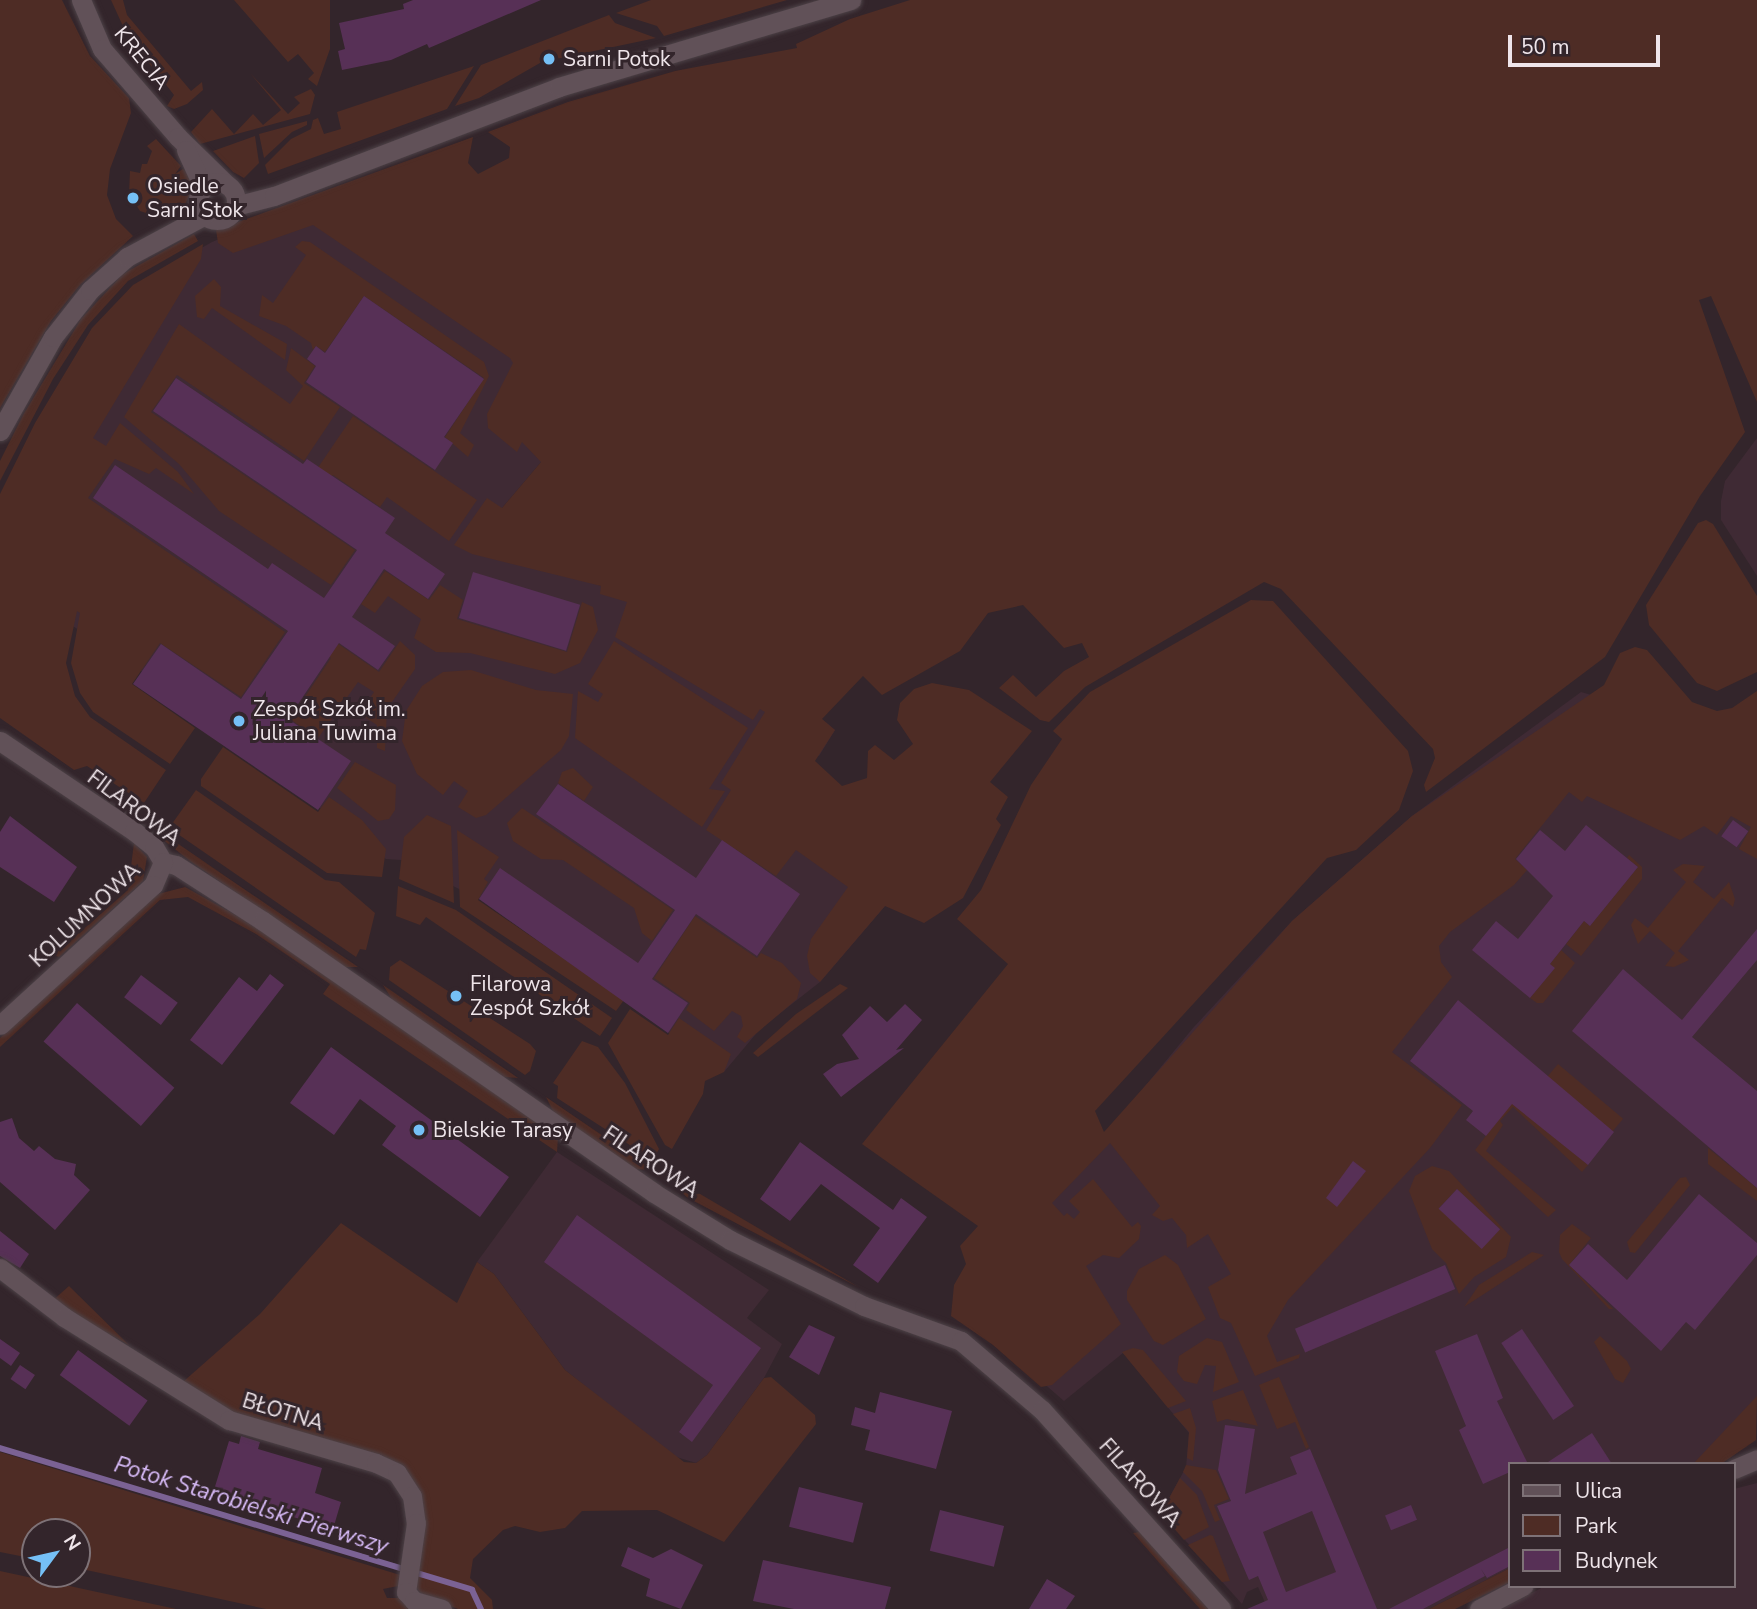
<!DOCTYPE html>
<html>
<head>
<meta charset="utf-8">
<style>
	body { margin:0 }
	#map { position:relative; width:1757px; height:1609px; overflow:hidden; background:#33252b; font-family:"Nunito Sans",sans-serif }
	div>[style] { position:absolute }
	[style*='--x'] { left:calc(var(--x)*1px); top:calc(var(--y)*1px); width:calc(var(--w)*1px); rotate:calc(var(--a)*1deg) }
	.built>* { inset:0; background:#3f2a34 }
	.green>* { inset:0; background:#4e2c25; transform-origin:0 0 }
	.stream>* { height:6px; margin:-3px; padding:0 3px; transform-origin:3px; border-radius:3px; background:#7b6294 }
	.building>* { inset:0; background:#573056; transform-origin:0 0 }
	.roads { filter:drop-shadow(0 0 2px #4d4247) drop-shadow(0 0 2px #4d4247) }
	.minor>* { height:19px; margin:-9.5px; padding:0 9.5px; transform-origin:9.5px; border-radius:9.5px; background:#615158 }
	.tertiary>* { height:19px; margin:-9.5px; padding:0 9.5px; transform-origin:9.5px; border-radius:9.5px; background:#615158 }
	.tertiary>.ring { margin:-9.5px; padding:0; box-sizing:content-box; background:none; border:19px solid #615158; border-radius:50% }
	.dots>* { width:19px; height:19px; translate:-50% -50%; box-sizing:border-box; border:4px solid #33252b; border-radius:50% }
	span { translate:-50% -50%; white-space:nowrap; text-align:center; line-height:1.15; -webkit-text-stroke:6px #33252b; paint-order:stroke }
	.street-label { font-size:21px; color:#efe5ea }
	.poi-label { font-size:21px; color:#efe5ea }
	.left { translate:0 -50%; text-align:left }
	.water-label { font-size:23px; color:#d7baf7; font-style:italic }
	.legend { position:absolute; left:1508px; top:1462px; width:228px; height:126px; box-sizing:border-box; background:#33252b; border:2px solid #7e7277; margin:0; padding:9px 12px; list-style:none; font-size:21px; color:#efe5ea }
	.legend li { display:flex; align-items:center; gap:14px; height:35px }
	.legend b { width:35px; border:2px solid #7e7277 }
	.north { position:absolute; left:21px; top:1518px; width:70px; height:70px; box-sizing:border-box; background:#33252b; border:2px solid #7e7277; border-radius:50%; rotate:57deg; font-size:19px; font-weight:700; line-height:28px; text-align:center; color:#efe5ea }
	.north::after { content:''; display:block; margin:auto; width:24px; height:32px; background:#75c0f6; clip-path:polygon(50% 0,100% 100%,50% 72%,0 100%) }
	.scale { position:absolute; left:1508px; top:35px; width:152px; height:32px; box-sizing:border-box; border:4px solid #efe5ea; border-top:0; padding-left:9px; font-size:21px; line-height:24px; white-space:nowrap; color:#efe5ea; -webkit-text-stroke:5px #33252b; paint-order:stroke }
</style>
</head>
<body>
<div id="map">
	<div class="built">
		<i style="clip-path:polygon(314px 199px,539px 362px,541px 462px,474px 541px,601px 586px,767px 673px,835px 730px,819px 756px,793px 743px,885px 906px,820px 982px,760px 1029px,724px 1072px,479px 899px,401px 860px,386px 859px,141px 671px,0 578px,173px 264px,212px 242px)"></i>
		<i style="clip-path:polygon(1757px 438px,1757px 576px,1721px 520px,1721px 501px,1725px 481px)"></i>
		<i style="clip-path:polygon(1581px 692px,1757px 742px,1757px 1403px,1708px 1464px,1510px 1464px,1510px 1568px,1429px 1609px,1268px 1609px,1258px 1587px,1247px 1592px,1242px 1604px,1161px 1513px,1186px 1467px,1189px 1433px,1123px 1353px,1064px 1401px,1041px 1381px,980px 1263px,1118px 1119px,1193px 1028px,1292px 921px,1412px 816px)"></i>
		<i style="clip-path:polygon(557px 1152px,769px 1290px,747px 1318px,782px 1344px,764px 1378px,707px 1455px,696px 1463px,673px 1456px,565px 1370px,494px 1274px,477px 1262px)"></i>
		<i style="clip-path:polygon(1757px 1483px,1757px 1609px,1502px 1609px,1545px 1586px,1734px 1586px,1734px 1489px)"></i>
	</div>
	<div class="green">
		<i style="clip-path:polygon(0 0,62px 0,90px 56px,129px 98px,131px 113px,110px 169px,107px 195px,116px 219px,133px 236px,80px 285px,51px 321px,0 408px)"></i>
		<i style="clip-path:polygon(111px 0,123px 0,127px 15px,191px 91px,202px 82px,203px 90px,187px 104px,174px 109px,167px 106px,174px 95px,127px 35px)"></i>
		<i style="clip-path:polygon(234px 0,330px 0,330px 49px,317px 86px,308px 79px,314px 73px,298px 54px,288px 62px)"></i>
		<i style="clip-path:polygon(651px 0,787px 0,664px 36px,657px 26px,616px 13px)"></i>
		<i style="clip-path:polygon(910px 0,1757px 0,1757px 402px,1711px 296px,1699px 300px,1745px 432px,1700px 496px,1605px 657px,1426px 792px,1424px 785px,1435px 758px,1433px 749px,1281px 589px,1264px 582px,1085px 687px,1049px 722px,1040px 720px,999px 688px,1013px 675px,1036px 697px,1064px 671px,1089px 657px,1082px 643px,1064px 648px,1023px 605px,988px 613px,960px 651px,882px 695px,863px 676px,822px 719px,835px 730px,815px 761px,842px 786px,867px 778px,868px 751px,875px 745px,894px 760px,913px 744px,897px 720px,900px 703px,914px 689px,932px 683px,969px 690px,1032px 731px,990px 782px,1008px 797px,996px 819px,1001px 825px,963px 898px,924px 923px,885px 906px,820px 982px,810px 973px,807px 956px,811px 939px,848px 887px,796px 850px,776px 876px,706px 830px,731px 790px,721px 783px,765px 712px,760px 709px,753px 720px,615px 637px,627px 602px,600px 594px,601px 586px,472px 554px,454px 545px,487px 498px,502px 508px,541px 462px,522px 442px,517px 452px,488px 428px,487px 414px,513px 363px,510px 358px,313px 225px,233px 253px,218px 243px,216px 230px,473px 137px,468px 163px,478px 174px,509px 158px,510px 147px,488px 132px,568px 102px,675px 71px,797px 48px,796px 44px,850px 19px)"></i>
		<i style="clip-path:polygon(609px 15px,615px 23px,656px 38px,556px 59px,554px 55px,479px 98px,455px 106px,481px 65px)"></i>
		<i style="clip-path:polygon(474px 66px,447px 109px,268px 174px,265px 165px,291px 139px,311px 129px,313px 120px,318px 118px,324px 134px,341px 129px,337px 112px)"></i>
		<i style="clip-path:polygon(250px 73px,288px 114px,300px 103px,294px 97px,311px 89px,315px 95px,310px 114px,200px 144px,191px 132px,212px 109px,234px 134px,253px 114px,263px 125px,281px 110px)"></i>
		<i style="clip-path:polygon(307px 121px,307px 125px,292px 132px,264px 158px,259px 134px)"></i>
		<i style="clip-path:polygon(255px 136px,259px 163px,244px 178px,233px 172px,213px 151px)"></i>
		<i style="clip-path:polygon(156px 139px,181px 166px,175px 174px,183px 169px,197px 179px,182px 211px,167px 220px,140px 211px,129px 194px,130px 171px,140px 173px,142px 164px,147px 164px,152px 151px,147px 146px)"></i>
		<i style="clip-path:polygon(194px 234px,198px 241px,128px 281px,88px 325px,53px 379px,0 481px,0 461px,23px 415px,81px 319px,123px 274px)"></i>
		<i style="clip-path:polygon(302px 241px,310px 242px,484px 362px,489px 376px,460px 433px,474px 445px,468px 457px,445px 437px,484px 378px,364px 296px,325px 352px,316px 346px,313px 350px,311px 343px,286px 326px,259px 316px,262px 295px,273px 303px,306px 255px,295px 247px)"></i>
		<i style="clip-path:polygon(203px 244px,201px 259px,93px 438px,106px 446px,120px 423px,178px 472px,194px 494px,156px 468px,149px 474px,115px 459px,88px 498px,285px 632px,241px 697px,160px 643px,132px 684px,195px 728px,170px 764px,93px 712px,80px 693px,71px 663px,80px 613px,77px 611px,66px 663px,75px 696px,90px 717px,166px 770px,144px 803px,87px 766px,74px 770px,0 718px,0 494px,35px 423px,92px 328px,133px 285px)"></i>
		<i style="clip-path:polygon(214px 279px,221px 287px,220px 306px,287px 344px,285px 360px,212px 308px,204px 319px,197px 317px,195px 296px)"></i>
		<i style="clip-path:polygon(179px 324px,290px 404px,303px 386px,286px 370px,291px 348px,315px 366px,304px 383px,340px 407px,304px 461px,177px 375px,151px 412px,355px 550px,331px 585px,219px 511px,179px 464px,124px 417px)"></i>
		<i style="clip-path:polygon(353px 416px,477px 500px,449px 541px,387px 497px,380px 507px,333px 475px,328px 481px,315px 472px)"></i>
		<i style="clip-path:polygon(1706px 520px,1713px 524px,1757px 596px,1757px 672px,1717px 691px,1697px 683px,1649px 625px,1646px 605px,1698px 523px)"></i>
		<i style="clip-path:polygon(385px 571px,429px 600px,440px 585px,463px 600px,457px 619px,567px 652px,582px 602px,593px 607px,598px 630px,580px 663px,555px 674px,470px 653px,436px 652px,414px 638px,421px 619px,388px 596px,375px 613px,361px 604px)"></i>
		<i style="clip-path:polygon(1251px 600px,1273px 601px,1408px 751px,1413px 771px,1399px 810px,1356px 850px,1327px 858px,1095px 1111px,1104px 1132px,1292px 921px,1412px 816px,1604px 685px,1620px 653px,1635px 647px,1647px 650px,1692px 702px,1717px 711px,1732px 708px,1757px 691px,1757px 859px,1739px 849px,1751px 827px,1731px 816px,1717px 835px,1704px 826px,1680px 840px,1587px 796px,1582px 802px,1569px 792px,1515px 859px,1527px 870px,1514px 885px,1450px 932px,1439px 946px,1441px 962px,1452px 977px,1392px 1052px,1462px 1105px,1430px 1148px,1288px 1300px,1267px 1336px,1277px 1362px,1300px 1354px,1299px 1358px,1255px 1376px,1231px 1323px,1220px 1318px,1208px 1287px,1231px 1274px,1208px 1234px,1187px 1248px,1186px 1235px,1172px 1218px,1163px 1221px,1152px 1215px,1160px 1206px,1110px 1143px,1052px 1203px,1064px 1216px,1067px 1213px,1074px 1219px,1080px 1212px,1069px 1201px,1093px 1179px,1132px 1227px,1138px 1222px,1141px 1226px,1139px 1239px,1119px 1258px,1103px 1255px,1086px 1266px,1121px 1324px,1052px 1385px,1041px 1387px,993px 1345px,951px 1316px,954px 1285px,966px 1264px,960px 1246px,978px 1226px,862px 1144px,1008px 964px,957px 919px,981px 890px,1031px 785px,1062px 739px,1053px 731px,1090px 692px)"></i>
		<i style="clip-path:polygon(334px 641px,379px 672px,400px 641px,415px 655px,415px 669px,387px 709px,385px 751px,377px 748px,377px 725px,360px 714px,374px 692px,358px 682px,318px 738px,290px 719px,331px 658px,325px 654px)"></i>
		<i style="clip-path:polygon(614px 641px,748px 728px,709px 789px,725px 791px,702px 827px,575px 738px,578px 691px,598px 702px,603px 694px,588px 684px)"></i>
		<i style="clip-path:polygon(471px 670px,536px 690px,573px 694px,569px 736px,561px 750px,486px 815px,476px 818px,458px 807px,468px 791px,454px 781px,443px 795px,417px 774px,402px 741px,406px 711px,422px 686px,443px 672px)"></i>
		<i style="clip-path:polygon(223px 747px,318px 812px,329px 797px,362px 820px,386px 849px,382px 877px,327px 873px,201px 786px,201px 779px)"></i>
		<i style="clip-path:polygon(355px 762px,396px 785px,395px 810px,389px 819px,378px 821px,337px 788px)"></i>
		<i style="clip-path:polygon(573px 768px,593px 787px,584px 801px,558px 783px,562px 772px)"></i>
		<i style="clip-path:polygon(196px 790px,325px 880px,339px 882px,375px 913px,366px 950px,360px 949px,356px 957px,169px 828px)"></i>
		<i style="clip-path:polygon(522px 808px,673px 910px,652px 941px,642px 933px,634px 908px,563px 860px,541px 859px,513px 841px,507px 823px)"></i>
		<i style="clip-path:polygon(427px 815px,451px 826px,454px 903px,399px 879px,404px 837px)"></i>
		<i style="clip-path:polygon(457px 830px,499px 857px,484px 879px,488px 882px,478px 900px,624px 1000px,616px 1011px,460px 907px)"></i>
		<i style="clip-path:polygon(165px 835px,174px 841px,358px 967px,345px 967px,190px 861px,162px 839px)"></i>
		<i style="clip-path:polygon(134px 843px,147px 857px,143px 881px,59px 957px,54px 955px,128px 890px)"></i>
		<i style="clip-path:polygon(1629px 855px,1642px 867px,1642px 879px,1581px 956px,1566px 944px,1584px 921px,1590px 926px,1638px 867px,1627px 858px)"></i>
		<i style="clip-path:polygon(1683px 864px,1705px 866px,1693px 882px,1714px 899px,1729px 882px,1735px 899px,1733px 907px,1722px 898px,1678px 951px,1689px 960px,1674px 967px,1665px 966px,1675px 953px,1650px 931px,1638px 944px,1631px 925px,1635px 918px,1648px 928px,1686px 882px,1673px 870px)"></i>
		<i style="clip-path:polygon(398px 886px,456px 910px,612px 1018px,600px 1036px,426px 917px,420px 925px,396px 916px)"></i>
		<i style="clip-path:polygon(185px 887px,259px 928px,558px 1138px,557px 1152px,323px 994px,330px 984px,256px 934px,188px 897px,160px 900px,0 1047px,0 1038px,158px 894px)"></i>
		<i style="clip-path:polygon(695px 916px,757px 958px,761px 953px,782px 963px,801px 983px,797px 999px,745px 1043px,737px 1037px,743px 1026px,741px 1016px,732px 1011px,714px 1031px,686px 1010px,690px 1003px,654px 978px)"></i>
		<i style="clip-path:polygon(1561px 950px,1575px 963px,1543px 1003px,1537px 1003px,1530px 998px,1554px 969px,1550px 964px)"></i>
		<i style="clip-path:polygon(400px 960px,530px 1044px,536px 1051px,530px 1071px,525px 1075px,389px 980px,390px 967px)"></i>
		<i style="clip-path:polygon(840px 984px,848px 988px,758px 1057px,753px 1053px,796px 1014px)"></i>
		<i style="clip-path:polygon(383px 985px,518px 1078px,504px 1077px,393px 1001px)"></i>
		<i style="clip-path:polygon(630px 1009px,668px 1035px,679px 1018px,731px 1054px,724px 1072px,705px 1081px,703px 1094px,672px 1149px,665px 1145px,608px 1043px)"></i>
		<i style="clip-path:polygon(582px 1041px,598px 1047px,625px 1083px,659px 1149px,653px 1160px,557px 1098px,558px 1086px,553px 1083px)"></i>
		<i style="left:1558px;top:1064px;width:85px;height:18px;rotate:40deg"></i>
		<i style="clip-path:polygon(546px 1097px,653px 1170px,633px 1169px,554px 1113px)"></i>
		<i style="clip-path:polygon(1513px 1101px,1588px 1165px,1582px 1172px,1513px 1107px,1500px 1121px,1503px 1125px,1486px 1151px,1556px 1210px,1548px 1217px,1475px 1150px)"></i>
		<i style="clip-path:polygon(1708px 1148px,1757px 1188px,1757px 1201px,1708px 1164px)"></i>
		<i style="clip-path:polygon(evenodd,1432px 1166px,1449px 1171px,1511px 1237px,1506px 1257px,1474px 1277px,1459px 1294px,1446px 1263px,1432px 1249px,1409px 1191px,1415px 1176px,1432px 1166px,1457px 1189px,1500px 1229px,1482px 1248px,1439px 1208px,1457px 1189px)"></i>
		<i style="clip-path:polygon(1686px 1177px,1690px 1185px,1635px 1253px,1630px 1252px,1627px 1242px,1680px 1178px)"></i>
		<i style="clip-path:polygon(678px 1181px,860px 1288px,688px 1198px,680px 1191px)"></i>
		<i style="clip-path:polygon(341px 1223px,457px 1303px,477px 1262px,494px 1274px,565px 1370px,684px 1462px,696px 1463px,707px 1455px,764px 1378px,771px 1377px,815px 1415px,816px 1424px,724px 1542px,657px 1510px,582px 1511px,565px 1528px,540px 1532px,515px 1526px,503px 1530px,473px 1559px,470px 1578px,492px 1600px,493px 1609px,458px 1609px,423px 1596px,413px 1583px,410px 1481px,241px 1420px,184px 1381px,260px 1314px)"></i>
		<i style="clip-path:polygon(1572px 1224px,1591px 1238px,1569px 1265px,1613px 1309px,1609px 1309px,1562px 1259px,1559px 1252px,1560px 1235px)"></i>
		<i style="clip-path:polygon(1532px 1252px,1544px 1255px,1464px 1307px,1479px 1285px)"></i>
		<i style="clip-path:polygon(1165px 1255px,1178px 1265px,1206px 1319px,1163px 1345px,1154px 1341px,1127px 1300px,1127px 1291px,1139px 1269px)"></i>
		<i style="clip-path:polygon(69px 1286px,129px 1345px,51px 1302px)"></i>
		<i style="clip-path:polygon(1600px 1336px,1627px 1361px,1631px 1369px,1623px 1383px,1615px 1379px,1594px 1342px)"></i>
		<i style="clip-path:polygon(1207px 1338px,1222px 1342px,1239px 1382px,1213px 1392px,1216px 1366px,1205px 1365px,1197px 1384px,1184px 1381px,1177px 1372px,1179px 1356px)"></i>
		<i style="clip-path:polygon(1133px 1348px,1143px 1350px,1186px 1401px,1168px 1408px,1122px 1352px)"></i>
		<i style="clip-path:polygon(1279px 1377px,1309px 1447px,1306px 1449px,1295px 1422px,1277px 1429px,1259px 1385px)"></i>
		<i style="clip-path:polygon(1243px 1390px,1258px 1426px,1227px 1419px,1217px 1422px,1212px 1401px)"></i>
		<i style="clip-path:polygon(1757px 1396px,1756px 1440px,1721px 1464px,1693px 1464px)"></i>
		<i style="clip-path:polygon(1190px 1408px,1196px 1428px,1193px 1461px,1187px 1458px,1189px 1432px,1173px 1414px)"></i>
		<i style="clip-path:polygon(0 1452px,400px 1575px,398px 1586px,383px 1589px,387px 1598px,399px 1598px,410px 1609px,266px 1609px,77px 1568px,77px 1532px,35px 1532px,35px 1559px,0 1552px)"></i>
		<i style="clip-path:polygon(1186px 1465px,1216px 1470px,1229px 1499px,1214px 1505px,1220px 1520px,1215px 1522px,1202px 1491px,1183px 1472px)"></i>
		<i style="clip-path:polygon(1180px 1478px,1197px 1495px,1209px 1527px,1184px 1540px,1161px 1513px)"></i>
		<i style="clip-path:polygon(1139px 1532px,1208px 1609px,1200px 1609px,1133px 1533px)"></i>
		<i style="clip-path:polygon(1210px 1535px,1213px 1536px,1230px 1581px,1222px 1582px,1188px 1545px)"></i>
		<i style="clip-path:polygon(1510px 1568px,1510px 1582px,1455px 1609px,1429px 1609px)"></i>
		<i style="clip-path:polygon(0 1571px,176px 1609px,0 1609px)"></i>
	</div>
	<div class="stream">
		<i style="--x:0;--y:1448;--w:493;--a:16.7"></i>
		<i style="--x:472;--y:1590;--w:21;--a:65"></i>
	</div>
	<div class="building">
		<i style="clip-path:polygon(413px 0,541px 0,429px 48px,427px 44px,391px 60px,342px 70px,338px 51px,345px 49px,339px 23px,404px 9px,403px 4px)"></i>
		<i style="clip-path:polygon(364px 296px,484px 379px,444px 437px,453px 443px,435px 470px,306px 382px,316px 366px,307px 359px,316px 346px,325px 353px)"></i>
		<i style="clip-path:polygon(176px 378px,303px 464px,307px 459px,395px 518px,385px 533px,445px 574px,428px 599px,384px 569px,352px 617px,395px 646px,378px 670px,339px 643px,288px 719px,351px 761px,318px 810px,133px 684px,161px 644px,241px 699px,288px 631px,93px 498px,115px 465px,268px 569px,272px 563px,324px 598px,357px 550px,153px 411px)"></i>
		<i style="left:473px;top:572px;width:112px;height:48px;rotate:17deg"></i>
		<i style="clip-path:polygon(558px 784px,696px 878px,722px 840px,800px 894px,757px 956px,696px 914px,652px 979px,688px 1003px,668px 1033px,479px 899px,500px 868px,638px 963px,675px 910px,536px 814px)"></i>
		<i style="clip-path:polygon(10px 816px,77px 867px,54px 902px,0 867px,0 832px)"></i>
		<i style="left:1733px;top:820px;width:19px;height:20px;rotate:36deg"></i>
		<i style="clip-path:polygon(1586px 825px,1638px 867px,1590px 926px,1584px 921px,1550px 964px,1555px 968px,1530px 998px,1472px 950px,1496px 921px,1518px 939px,1553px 896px,1516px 859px,1540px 830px,1565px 851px)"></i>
		<i style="clip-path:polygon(1757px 929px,1757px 960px,1692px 1037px,1757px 1091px,1757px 1188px,1572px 1031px,1623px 969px,1682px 1020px)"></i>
		<i style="clip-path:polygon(270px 974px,284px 985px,222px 1065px,190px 1040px,239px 977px,257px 991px)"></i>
		<i style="left:141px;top:975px;width:46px;height:28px;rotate:37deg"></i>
		<i style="clip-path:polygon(1458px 1000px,1614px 1132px,1588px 1165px,1512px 1104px,1486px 1136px,1466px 1120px,1473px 1111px,1410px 1061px)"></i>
		<i style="left:77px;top:1003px;width:129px;height:51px;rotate:41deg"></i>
		<i style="clip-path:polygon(905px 1004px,922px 1020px,896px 1050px,904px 1048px,841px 1097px,823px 1074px,837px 1064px,859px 1059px,842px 1035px,870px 1006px,887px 1022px)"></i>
		<i style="clip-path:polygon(331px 1047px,509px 1177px,480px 1217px,382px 1145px,396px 1126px,360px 1099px,334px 1135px,290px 1103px)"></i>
		<i style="clip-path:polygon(12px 1118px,19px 1138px,34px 1151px,39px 1146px,55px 1159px,76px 1164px,74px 1175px,90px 1190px,55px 1230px,0 1182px,0 1122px)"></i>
		<i style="clip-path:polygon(800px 1142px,893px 1210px,901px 1198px,927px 1217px,878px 1283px,853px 1265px,880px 1228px,821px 1184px,790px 1221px,760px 1199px)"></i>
		<i style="clip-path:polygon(1353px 1161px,1366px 1171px,1337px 1207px,1326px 1198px)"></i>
		<i style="left:1457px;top:1189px;width:59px;height:27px;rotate:43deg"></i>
		<i style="clip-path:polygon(1699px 1194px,1757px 1243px,1757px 1255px,1695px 1330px,1686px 1322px,1661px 1351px,1569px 1265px,1588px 1244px,1627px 1280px)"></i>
		<i style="clip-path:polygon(577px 1215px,761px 1348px,692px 1442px,679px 1432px,713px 1385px,544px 1262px)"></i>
		<i style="clip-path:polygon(0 1231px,29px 1254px,20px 1268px,0 1256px)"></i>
		<i style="left:1445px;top:1265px;width:26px;height:163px;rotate:67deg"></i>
		<i style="clip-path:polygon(809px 1325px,835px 1337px,819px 1375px,789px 1357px)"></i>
		<i style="left:1522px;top:1329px;width:93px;height:25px;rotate:56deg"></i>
		<i style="clip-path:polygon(1477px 1334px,1503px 1398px,1497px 1401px,1528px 1464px,1510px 1464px,1510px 1472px,1483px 1484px,1459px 1430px,1466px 1426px,1435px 1351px)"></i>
		<i style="clip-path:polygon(0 1339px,20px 1353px,11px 1366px,0 1358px)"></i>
		<i style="left:78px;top:1350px;width:86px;height:31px;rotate:36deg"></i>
		<i style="left:20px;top:1365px;width:18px;height:17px;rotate:34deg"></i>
		<i style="clip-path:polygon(880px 1392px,952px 1411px,936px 1469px,865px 1450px,870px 1430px,851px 1425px,855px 1407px,875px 1413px)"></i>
		<i style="clip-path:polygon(evenodd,1225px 1425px,1255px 1429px,1245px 1494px,1297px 1474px,1290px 1457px,1310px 1449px,1377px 1609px,1247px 1609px,1268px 1600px,1258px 1576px,1249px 1580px,1217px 1506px,1231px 1501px,1218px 1470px,1225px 1425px,1312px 1511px,1336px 1572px,1286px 1592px,1263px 1532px,1312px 1511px)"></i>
		<i style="clip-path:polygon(1592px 1433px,1612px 1464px,1545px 1464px)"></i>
		<i style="clip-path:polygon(241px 1436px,260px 1442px,258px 1449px,322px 1468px,315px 1493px,341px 1502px,333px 1529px,213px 1493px,229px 1441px,239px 1444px)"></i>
		<i style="left:799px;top:1487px;width:66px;height:41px;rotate:14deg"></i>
		<i style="left:1411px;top:1505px;width:16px;height:28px;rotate:68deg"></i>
		<i style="left:940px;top:1510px;width:66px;height:42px;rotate:14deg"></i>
		<i style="clip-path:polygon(628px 1547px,653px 1558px,671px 1549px,703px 1565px,681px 1609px,646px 1596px,650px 1579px,621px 1566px)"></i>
		<i style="clip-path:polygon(1510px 1547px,1510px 1566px,1487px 1578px,1481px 1569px,1485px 1576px,1423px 1609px,1389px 1609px)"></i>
		<i style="clip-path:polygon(763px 1560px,891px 1587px,885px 1609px,794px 1609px,753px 1601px)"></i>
		<i style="clip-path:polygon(1047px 1579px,1075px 1596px,1066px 1609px,1029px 1609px)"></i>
	</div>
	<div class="roads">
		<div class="minor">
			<i style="--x:81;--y:0;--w:53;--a:66.8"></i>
			<i style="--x:102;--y:49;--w:116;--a:49.2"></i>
			<i style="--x:178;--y:137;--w:67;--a:44.4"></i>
			<i style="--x:186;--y:150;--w:41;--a:65.3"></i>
			<i style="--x:163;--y:862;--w:13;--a:13"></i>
			<i style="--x:176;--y:865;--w:103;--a:32.8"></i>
			<i style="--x:263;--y:921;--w:476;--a:34.8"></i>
			<i style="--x:654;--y:1193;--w:89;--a:31.7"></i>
			<i style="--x:730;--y:1240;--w:149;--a:26.2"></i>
			<i style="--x:864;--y:1306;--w:103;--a:19.8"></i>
			<i style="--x:961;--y:1341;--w:106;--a:40.4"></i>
			<i style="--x:1042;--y:1410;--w:268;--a:48"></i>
			<i style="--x:0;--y:1268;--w:81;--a:37.4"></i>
			<i style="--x:64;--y:1317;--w:195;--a:32"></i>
			<i style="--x:229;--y:1420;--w:153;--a:16.3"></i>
			<i style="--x:376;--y:1463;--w:23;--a:25"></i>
			<i style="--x:397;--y:1473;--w:27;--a:57"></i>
			<i style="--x:412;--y:1496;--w:27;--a:82"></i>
			<i style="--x:416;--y:1523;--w:70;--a:98.2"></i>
			<i style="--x:406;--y:1592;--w:12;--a:48"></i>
			<i style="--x:414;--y:1601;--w:29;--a:16"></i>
			<i style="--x:1734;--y:1469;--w:25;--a:-23"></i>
			<i style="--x:1479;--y:1609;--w:50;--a:-27.6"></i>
		</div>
		<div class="tertiary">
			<i class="ring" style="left:198px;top:182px;width:19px;height:19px"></i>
			<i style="--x:235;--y:206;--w:40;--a:-14.4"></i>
			<i style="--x:274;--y:196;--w:305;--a:-20.9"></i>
			<i style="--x:559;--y:87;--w:305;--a:-16.6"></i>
			<i style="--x:0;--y:431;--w:108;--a:-60.6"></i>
			<i style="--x:53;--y:337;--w:60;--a:-51.8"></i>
			<i style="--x:90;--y:290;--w:50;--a:-41.7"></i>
			<i style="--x:127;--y:257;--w:89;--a:-28.3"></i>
			<i style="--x:0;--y:741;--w:161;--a:33.9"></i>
			<i style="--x:134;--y:831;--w:26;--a:39"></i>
			<i style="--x:154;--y:847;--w:17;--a:59"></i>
			<i style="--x:163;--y:862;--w:25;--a:113"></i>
			<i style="--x:153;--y:885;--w:207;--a:137.5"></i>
		</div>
	</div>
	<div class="dots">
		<i style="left:549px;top:59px;background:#75c0f6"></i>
		<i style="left:133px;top:198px;background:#75c0f6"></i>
		<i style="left:239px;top:721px;background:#75c0f6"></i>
		<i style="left:456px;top:996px;background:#75c0f6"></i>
		<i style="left:419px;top:1130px;background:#75c0f6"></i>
	</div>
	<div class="street-label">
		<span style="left:142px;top:58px;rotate:51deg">KRECIA</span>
		<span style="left:134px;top:808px;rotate:37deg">FILAROWA</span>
		<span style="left:85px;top:915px;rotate:-43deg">KOLUMNOWA</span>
		<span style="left:651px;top:1162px;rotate:34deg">FILAROWA</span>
		<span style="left:283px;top:1412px;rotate:17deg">BŁOTNA</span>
		<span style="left:1140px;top:1483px;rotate:48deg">FILAROWA</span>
	</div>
	<div class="poi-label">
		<span class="left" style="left:563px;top:59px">Sarni Potok</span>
		<span class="left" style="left:147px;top:198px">Osiedle<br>Sarni Stok</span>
		<span class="left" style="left:253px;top:721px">Zespół Szkół im.<br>Juliana Tuwima</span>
		<span class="left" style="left:470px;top:996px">Filarowa<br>Zespół Szkół</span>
		<span class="left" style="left:433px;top:1130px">Bielskie Tarasy</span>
	</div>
	<div class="water-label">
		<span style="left:251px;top:1506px;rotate:17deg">Potok Starobielski Pierwszy</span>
	</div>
	<ul class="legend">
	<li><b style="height:9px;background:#615158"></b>Ulica</li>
	<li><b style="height:19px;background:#4e2c25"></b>Park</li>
	<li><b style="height:19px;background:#573056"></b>Budynek</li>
	</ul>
	<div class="north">N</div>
	<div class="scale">50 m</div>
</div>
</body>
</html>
